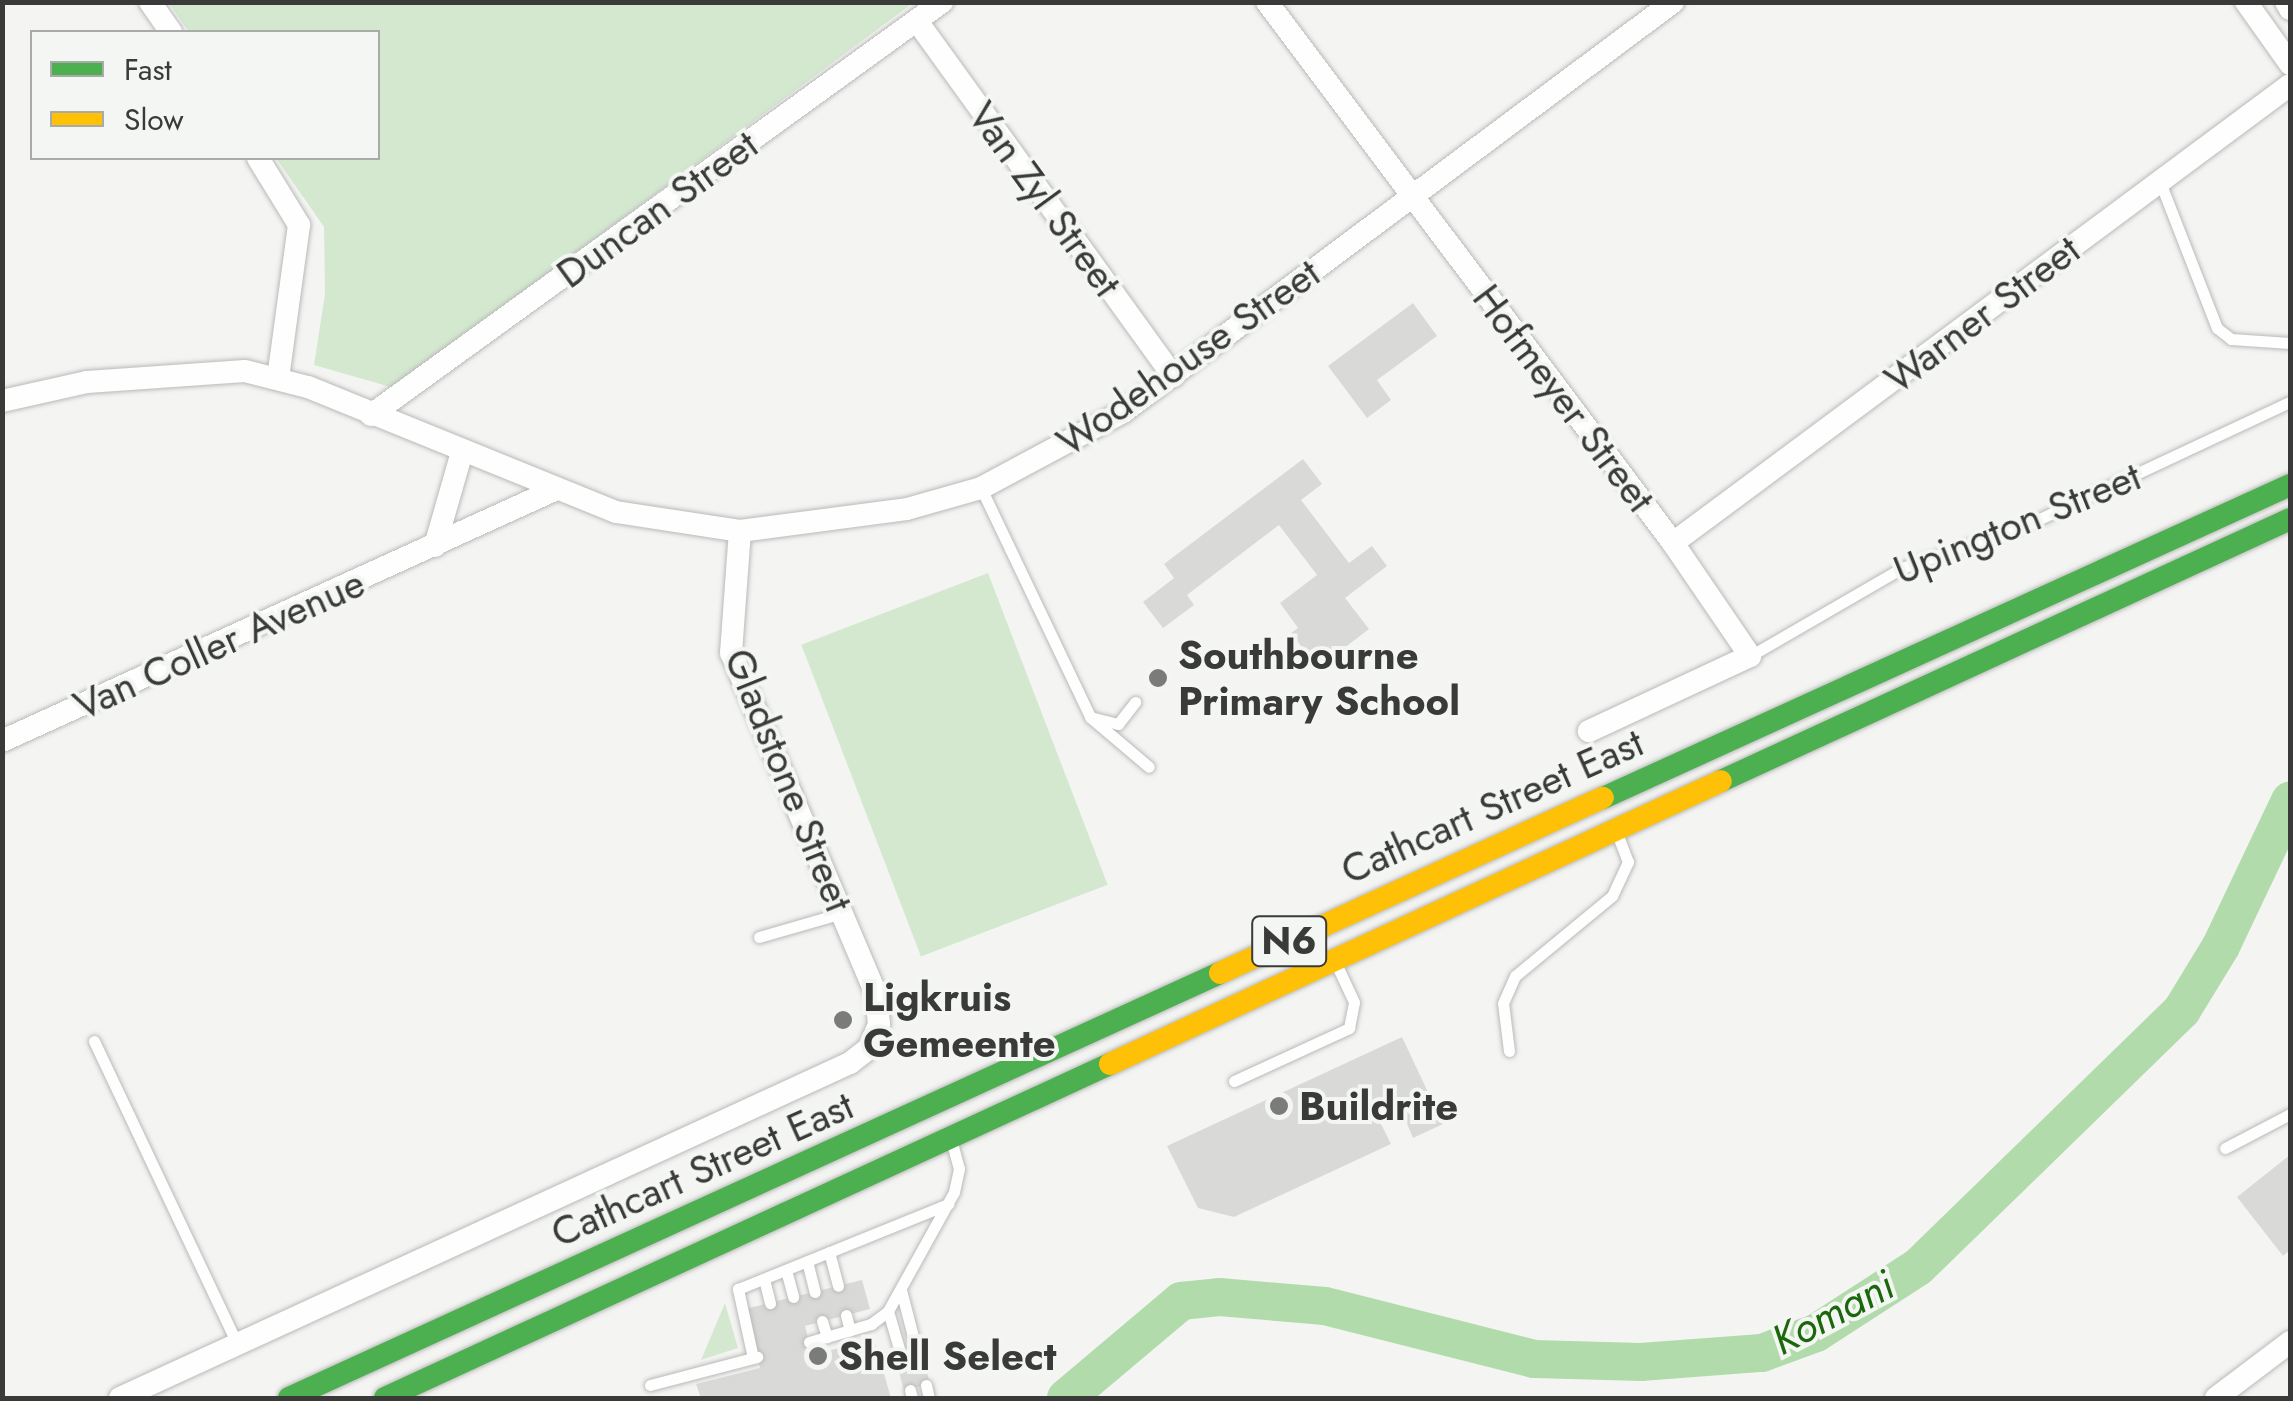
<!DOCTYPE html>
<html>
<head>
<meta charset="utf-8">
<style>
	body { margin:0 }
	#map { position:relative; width:2293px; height:1401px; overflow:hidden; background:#f4f5f3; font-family:Jost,sans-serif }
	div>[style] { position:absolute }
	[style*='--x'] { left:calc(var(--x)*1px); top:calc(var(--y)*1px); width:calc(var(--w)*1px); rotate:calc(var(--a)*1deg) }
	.green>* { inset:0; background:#d4e8d0; transform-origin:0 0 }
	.river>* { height:38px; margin:-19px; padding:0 19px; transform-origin:19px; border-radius:19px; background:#b2dbab }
	.building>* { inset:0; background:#d9dad8; transform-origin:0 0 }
	.roads { filter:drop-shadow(0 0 2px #b9bab8) drop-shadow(0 0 2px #b9bab8) }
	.lane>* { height:11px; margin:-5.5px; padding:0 5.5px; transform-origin:5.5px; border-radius:5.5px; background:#fdfefd }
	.street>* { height:22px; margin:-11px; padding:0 11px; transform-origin:11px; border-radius:11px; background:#fdfefd }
	.fast>* { height:22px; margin:-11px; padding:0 11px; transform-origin:11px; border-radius:11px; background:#4caf50 }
	.slow>* { height:22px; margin:-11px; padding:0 11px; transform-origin:11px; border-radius:11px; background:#ffc107 }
	.dots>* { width:28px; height:28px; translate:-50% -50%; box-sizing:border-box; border:5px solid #f3f6f2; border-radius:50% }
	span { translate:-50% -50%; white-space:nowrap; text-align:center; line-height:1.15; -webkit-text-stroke:8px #f3f6f2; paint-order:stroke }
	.shield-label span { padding:2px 8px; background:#f3f6f2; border:2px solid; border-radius:8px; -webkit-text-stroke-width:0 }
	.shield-label { font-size:38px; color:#3a3b39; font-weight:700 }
	.street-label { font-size:40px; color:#3a3b39 }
	.poi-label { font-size:40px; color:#3a3b39; font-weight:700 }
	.left { translate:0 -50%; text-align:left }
	.water-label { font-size:42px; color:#1b670c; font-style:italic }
	.frame { position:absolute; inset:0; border:5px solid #3a3b39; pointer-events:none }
	.legend { position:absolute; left:30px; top:30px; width:350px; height:130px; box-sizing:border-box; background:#f3f6f2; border:2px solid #a9aba8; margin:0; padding:12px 18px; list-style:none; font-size:30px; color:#3a3b39 }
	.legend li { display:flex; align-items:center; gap:20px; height:50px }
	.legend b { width:50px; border:2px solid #a9aba8 }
</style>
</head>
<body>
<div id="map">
	<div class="green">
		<i style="clip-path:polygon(169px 3px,913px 3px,394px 388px,314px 365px,325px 294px,324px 227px,276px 158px,378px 158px,378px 32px,189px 32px)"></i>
		<i style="left:988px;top:573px;width:334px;height:200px;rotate:69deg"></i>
		<i style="clip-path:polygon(725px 1303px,738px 1348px,701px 1360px)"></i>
	</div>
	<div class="river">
		<i style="--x:1066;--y:1398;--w:150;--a:-40.1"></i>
		<i style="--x:1181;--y:1301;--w:38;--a:-6"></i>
		<i style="--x:1219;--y:1297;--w:106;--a:4.9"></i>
		<i style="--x:1325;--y:1306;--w:216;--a:14.2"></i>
		<i style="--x:1534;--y:1359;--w:107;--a:1.6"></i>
		<i style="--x:1641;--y:1362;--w:121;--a:-4.3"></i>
		<i style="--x:1762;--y:1353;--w:58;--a:-20.3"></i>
		<i style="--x:1816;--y:1333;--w:121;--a:-32.9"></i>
		<i style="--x:1918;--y:1267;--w:368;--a:-44.2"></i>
		<i style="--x:2182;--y:1010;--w:75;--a:-58.6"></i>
		<i style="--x:2221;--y:946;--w:161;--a:-64.6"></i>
	</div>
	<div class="building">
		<i style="clip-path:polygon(1413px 303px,1437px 336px,1377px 380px,1391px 400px,1367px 418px,1328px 366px)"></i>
		<i style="clip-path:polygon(1303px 459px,1322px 484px,1301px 500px,1349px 563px,1372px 546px,1387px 566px,1345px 598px,1369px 629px,1318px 668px,1291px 633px,1298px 628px,1280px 603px,1317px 575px,1279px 525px,1187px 595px,1194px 605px,1163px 628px,1143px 602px,1174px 578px,1164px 564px)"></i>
		<i style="clip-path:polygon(1402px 1037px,1443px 1124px,1413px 1138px,1396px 1098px,1373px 1108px,1391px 1144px,1234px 1217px,1198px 1208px,1167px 1146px)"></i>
		<i style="clip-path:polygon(2290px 1155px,2290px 1250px,2283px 1256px,2237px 1197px)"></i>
		<i style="clip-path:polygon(862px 1280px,870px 1309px,805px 1326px,809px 1342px,812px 1355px,874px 1339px,891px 1398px,701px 1398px,696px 1384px,760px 1368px,745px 1309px)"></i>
		<i style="left:920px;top:1346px;width:39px;height:27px;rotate:75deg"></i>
	</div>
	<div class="roads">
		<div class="lane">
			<i style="--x:2160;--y:182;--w:157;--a:68.7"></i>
			<i style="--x:2217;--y:328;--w:18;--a:38"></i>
			<i style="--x:2231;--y:339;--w:59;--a:3.9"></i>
			<i style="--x:981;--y:488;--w:254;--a:64.5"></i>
			<i style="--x:1090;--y:717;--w:77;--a:40.3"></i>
			<i style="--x:1750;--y:656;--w:176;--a:-30.1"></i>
			<i style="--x:1902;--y:568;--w:134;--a:-19.1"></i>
			<i style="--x:2029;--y:524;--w:288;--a:-25.1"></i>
			<i style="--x:1090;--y:717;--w:29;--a:14"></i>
			<i style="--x:1118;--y:724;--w:28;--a:-52"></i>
			<i style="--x:759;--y:937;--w:86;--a:-16.1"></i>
			<i style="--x:94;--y:1041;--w:335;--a:64.7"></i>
			<i style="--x:1509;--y:1051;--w:48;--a:-97.1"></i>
			<i style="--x:1503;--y:1003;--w:30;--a:-66"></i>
			<i style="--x:1515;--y:976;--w:126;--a:-39.5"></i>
			<i style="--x:1612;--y:896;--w:38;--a:-65"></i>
			<i style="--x:1628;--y:862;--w:26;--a:-111"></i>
			<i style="--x:1234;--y:1081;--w:127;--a:-24.7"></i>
			<i style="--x:1349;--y:1028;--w:26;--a:-79"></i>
			<i style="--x:1354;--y:1002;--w:38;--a:-115"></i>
			<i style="--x:2225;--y:1148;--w:73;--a:-27.6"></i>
			<i style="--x:829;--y:1252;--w:35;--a:75"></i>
			<i style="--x:807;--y:1261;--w:32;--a:76"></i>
			<i style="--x:786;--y:1270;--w:28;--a:75"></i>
			<i style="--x:764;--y:1279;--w:25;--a:76"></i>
			<i style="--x:901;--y:1290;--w:60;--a:75.5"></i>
			<i style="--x:888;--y:1311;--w:43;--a:73.7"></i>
			<i style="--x:846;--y:1315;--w:16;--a:76"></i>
			<i style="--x:822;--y:1321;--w:17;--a:73"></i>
			<i style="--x:809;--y:1342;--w:65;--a:-16.2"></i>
			<i style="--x:871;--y:1324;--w:21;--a:-37"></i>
			<i style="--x:888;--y:1311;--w:136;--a:-61"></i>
			<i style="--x:954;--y:1192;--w:24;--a:-78"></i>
			<i style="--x:959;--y:1169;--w:23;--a:-105"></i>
			<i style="--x:753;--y:1358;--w:71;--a:-102.3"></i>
			<i style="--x:738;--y:1289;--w:227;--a:-22"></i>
			<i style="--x:650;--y:1385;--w:111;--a:-14.7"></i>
			<i style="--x:926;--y:1385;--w:13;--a:77"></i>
			<i style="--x:910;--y:1390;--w:8;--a:76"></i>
		</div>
		<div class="street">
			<i style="--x:150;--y:2;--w:37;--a:55"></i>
			<i style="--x:1267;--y:2;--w:676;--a:53.11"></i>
			<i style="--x:1673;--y:543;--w:137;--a:55.7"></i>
			<i style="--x:1750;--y:656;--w:178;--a:155"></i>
			<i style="--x:2246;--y:2;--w:76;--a:54.6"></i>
			<i style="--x:2286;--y:2;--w:8;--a:60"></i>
			<i style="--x:917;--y:21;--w:438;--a:54.2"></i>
			<i style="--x:258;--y:158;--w:79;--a:58.5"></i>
			<i style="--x:299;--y:225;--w:154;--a:97.8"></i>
			<i style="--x:2;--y:401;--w:87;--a:-12.6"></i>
			<i style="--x:87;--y:382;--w:158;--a:-4"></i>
			<i style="--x:245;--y:371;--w:65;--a:14.3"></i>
			<i style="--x:308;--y:387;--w:332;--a:22.1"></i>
			<i style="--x:616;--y:512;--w:125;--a:8.7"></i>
			<i style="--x:740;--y:531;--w:168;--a:-7.5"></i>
			<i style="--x:907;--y:509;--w:77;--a:-15.8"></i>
			<i style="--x:981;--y:488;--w:161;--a:-28.2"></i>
			<i style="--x:1123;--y:412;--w:686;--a:-36.7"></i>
			<i style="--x:371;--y:415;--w:705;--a:-35.88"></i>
			<i style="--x:1673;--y:543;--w:768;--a:-36.59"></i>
			<i style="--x:435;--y:546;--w:98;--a:-74"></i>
			<i style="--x:2;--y:741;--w:604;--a:-24.44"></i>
			<i style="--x:120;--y:1398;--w:803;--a:-24.65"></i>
			<i style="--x:850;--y:1063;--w:24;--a:-38"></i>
			<i style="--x:869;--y:1048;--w:26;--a:-67"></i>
			<i style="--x:879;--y:1024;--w:30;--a:-96"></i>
			<i style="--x:876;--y:994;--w:371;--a:-113"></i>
			<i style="--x:731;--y:653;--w:122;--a:-85.8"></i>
			<i style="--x:2216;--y:1398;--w:93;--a:-37.1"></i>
		</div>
		<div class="fast">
			<i style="--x:1721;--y:781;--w:626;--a:-24.72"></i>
			<i style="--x:1603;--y:798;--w:755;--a:-24.49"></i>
			<i style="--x:289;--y:1398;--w:1023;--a:-24.54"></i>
			<i style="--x:385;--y:1398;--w:798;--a:-24.74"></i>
		</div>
		<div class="slow">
			<i style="--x:1220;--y:973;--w:421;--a:-24.6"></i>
			<i style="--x:1110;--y:1064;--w:673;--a:-24.85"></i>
		</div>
	</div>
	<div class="dots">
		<i style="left:1158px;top:678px;background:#7b7c7a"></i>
		<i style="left:843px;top:1020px;background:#7b7c7a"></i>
		<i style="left:1279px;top:1106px;background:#7b7c7a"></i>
		<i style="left:818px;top:1356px;background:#7b7c7a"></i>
	</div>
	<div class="shield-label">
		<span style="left:1289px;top:941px">N6</span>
	</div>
	<div class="street-label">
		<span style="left:1045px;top:199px;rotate:54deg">Van Zyl Street</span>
		<span style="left:657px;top:209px;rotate:-36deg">Duncan Street</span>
		<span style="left:1982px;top:314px;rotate:-37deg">Warner Street</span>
		<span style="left:1188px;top:357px;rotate:-35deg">Wodehouse Street</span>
		<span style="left:1564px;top:398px;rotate:53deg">Hofmeyer Street</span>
		<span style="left:2017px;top:523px;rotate:-22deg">Upington Street</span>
		<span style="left:219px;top:644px;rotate:-24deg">Van Coller Avenue</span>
		<span style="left:789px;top:780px;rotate:68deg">Gladstone Street</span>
		<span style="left:1492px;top:806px;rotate:-24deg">Cathcart Street East</span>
		<span style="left:702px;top:1169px;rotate:-24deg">Cathcart Street East</span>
	</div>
	<div class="poi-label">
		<span class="left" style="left:1178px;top:678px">Southbourne<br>Primary School</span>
		<span class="left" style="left:863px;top:1020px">Ligkruis<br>Gemeente</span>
		<span class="left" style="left:1299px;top:1106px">Buildrite</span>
		<span class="left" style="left:838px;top:1356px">Shell Select</span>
	</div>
	<div class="water-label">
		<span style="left:1833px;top:1313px;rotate:-28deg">Komani</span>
	</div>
	<div class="frame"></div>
	<ul class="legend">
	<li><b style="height:12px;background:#4caf50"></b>Fast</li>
	<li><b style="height:12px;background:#ffc107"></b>Slow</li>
	</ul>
</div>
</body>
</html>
